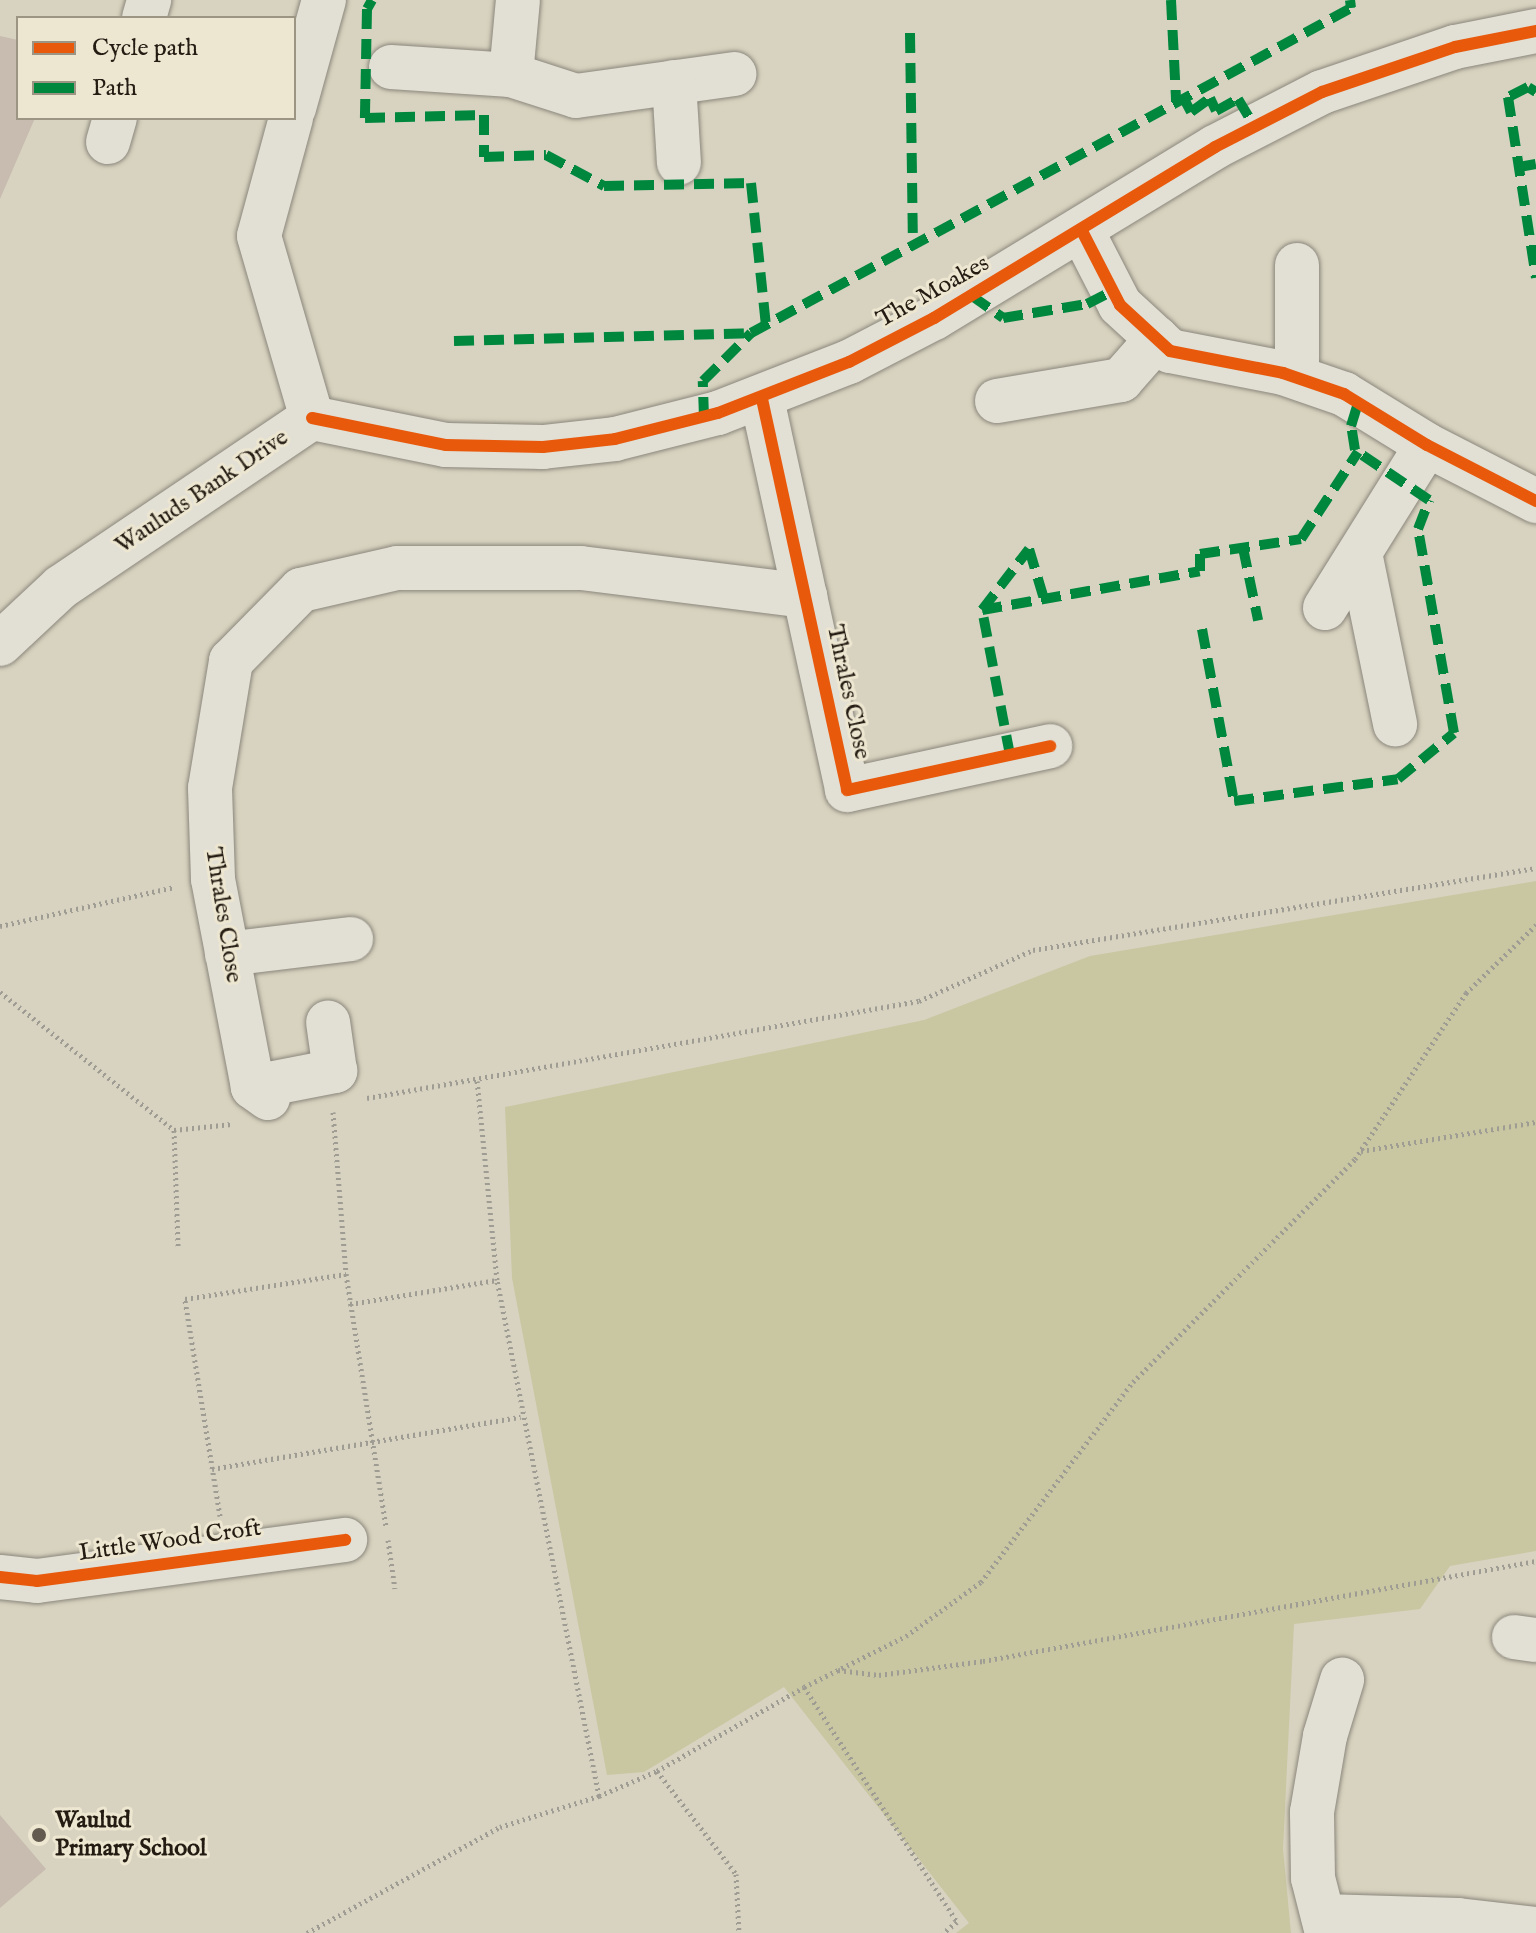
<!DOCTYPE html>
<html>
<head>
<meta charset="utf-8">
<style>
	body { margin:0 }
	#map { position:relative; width:1536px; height:1933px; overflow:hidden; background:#d8d3c0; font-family:"IM FELL English",serif }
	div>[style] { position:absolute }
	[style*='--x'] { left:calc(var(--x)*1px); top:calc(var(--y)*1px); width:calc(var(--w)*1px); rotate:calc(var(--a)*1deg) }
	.green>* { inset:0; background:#c8c7a2 }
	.building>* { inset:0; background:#c8bbaf }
	.path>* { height:5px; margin-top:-2.5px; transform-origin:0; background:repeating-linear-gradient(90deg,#9f9c94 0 2px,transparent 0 6px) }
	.roads { filter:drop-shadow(0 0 2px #8b877b) drop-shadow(0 0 2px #8b877b) }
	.minor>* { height:44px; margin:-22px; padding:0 22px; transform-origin:22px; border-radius:22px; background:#e2dfd5 }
	.quiet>* { height:10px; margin-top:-5px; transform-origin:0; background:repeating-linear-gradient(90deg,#00873e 0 20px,transparent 0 30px) }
	.cycleway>* { height:12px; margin:-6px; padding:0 6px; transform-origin:6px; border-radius:6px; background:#e8590c }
	.dots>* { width:22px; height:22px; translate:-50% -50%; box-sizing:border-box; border:4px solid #ede6d0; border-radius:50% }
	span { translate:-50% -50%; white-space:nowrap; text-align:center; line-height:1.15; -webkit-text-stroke:6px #ede6d0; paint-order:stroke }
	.street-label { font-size:24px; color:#241b12 }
	.poi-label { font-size:24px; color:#241b12; font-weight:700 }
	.left { translate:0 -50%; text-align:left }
	.legend { position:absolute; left:16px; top:16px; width:280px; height:104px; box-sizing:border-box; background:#ede6d0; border:2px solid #9d9584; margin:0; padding:10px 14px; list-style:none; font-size:24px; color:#241b12 }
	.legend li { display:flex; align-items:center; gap:16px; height:40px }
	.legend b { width:40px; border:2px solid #9d9584 }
</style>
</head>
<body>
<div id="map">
	<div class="green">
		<i style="clip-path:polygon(1536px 881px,1536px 1551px,1450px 1566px,1420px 1609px,1294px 1624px,1283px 1849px,1291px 1933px,956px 1933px,969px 1923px,784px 1687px,644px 1772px,607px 1775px,512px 1278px,505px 1107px,924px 1020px,1090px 956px)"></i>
	</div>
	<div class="building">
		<i style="clip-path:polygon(0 36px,18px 40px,18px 118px,35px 118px,0 199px)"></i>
		<i style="clip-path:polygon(0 1815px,46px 1869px,0 1908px)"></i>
	</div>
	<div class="path">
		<i style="--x:0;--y:926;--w:179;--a:-12.6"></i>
		<i style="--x:0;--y:992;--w:222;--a:38.4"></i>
		<i style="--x:174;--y:1130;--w:58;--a:-5.9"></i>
		<i style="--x:367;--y:1098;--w:560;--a:-9.97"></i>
		<i style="--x:919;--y:1001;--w:125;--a:-24.1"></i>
		<i style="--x:1033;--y:950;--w:510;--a:-9.26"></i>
		<i style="--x:333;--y:1112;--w:163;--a:85.4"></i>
		<i style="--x:346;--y:1274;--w:255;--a:81"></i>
		<i style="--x:174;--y:1130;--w:116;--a:88"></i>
		<i style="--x:1361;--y:1151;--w:177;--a:-9.4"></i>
		<i style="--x:350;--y:1304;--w:149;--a:-9.3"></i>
		<i style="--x:212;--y:1469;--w:313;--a:-9.6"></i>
		<i style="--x:220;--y:1516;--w:220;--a:-99.2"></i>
		<i style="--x:185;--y:1299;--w:163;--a:-8.8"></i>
		<i style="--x:388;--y:1540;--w:49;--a:81.9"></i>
		<i style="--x:838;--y:1670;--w:41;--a:7"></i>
		<i style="--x:879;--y:1675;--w:105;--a:-7.7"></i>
		<i style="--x:983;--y:1661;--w:562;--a:-10.25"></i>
		<i style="--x:804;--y:1687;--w:280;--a:56.9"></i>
		<i style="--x:957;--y:1922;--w:18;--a:142"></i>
		<i style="--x:657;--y:1771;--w:130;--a:52.5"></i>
		<i style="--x:736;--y:1874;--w:59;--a:87.1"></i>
		<i style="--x:599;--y:1796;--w:63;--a:-23.3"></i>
		<i style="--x:657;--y:1771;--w:169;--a:-29.7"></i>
		<i style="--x:804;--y:1687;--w:114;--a:-26.6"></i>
		<i style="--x:906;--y:1636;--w:92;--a:-35.8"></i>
		<i style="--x:981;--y:1582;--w:251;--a:-52.8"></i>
		<i style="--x:1133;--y:1382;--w:315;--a:-45.1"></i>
		<i style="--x:1355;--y:1159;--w:200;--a:-56.2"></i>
		<i style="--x:1466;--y:993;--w:98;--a:-44.2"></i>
		<i style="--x:307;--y:1933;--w:220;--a:-28.8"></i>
		<i style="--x:500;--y:1827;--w:104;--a:-17.4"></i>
		<i style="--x:599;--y:1796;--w:526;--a:-101.18"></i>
		<i style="--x:497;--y:1280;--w:200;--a:-95.7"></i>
	</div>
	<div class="roads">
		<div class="minor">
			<i style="--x:144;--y:18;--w:19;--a:-74"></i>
			<i style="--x:391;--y:67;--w:120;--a:3.8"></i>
			<i style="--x:511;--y:75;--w:68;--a:17.9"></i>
			<i style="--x:576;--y:96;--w:160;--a:-7.9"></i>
			<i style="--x:511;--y:75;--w:75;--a:-84.7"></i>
			<i style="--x:674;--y:82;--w:81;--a:86.5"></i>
			<i style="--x:294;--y:108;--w:112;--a:-74.5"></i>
			<i style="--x:291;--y:118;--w:122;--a:105.2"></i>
			<i style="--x:259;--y:236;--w:190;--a:73.8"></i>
			<i style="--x:108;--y:142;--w:25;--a:-74"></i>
			<i style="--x:1082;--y:231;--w:83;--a:62.8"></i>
			<i style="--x:1120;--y:305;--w:68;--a:42.6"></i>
			<i style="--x:1170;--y:351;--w:115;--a:11"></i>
			<i style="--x:1283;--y:373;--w:65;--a:19"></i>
			<i style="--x:1344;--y:394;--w:97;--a:31.6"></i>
			<i style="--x:1427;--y:445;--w:123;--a:27.2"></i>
			<i style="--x:1297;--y:265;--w:112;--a:90"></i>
			<i style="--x:762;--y:399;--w:400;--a:77.7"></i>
			<i style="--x:847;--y:790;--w:208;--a:-12.2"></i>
			<i style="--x:997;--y:401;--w:126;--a:-9.6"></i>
			<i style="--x:1121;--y:380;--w:55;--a:-48.7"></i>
			<i style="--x:312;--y:418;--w:137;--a:11.4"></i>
			<i style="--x:446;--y:445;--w:97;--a:1.2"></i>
			<i style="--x:543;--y:447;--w:72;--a:-6.3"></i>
			<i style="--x:615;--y:439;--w:106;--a:-14.2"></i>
			<i style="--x:718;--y:413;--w:141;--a:-21.3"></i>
			<i style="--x:849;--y:362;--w:96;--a:-27.4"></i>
			<i style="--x:934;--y:318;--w:329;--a:-31.3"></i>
			<i style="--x:1215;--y:147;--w:120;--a:-27.2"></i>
			<i style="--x:1322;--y:92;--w:140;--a:-18.7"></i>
			<i style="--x:1455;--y:47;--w:83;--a:-11.2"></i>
			<i style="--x:1360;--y:553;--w:175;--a:78.4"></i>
			<i style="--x:1325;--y:608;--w:192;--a:-58"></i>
			<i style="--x:0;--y:644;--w:83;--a:-43.1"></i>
			<i style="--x:61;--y:587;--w:303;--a:-34"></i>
			<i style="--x:227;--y:954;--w:125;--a:-6.9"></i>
			<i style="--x:253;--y:1087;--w:84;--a:-11"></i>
			<i style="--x:335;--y:1071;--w:49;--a:-98.1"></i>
			<i style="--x:268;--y:1098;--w:19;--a:-144"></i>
			<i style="--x:253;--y:1087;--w:212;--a:-100.9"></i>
			<i style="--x:213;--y:879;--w:91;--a:-91.9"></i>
			<i style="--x:210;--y:788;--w:129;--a:-80.6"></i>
			<i style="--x:231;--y:661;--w:100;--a:-45.4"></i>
			<i style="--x:301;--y:590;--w:98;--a:-12.9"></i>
			<i style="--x:397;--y:568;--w:184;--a:0"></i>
			<i style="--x:581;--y:568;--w:226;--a:7.1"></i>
			<i style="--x:0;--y:1577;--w:37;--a:6"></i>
			<i style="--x:37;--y:1581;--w:311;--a:-7.6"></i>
			<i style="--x:1514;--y:1637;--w:22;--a:8"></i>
			<i style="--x:1323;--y:1916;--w:135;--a:1.7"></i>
			<i style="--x:1458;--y:1920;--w:79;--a:6.6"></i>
			<i style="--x:1327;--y:1933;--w:57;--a:-104.3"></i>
			<i style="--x:1313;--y:1878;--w:66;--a:-90.9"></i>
			<i style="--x:1312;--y:1812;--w:77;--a:-80.3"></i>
			<i style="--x:1325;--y:1736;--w:59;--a:-73.1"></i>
		</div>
	</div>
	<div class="quiet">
		<i style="--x:372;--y:0;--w:10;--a:119"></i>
		<i style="--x:367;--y:9;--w:109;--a:91.1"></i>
		<i style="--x:365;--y:118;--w:119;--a:-1.4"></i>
		<i style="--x:484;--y:115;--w:42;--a:90"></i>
		<i style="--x:484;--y:157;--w:62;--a:-1.8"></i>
		<i style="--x:546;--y:155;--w:66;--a:28.1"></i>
		<i style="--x:604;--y:186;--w:147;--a:-1.2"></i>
		<i style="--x:751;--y:183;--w:143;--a:84"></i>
		<i style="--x:1171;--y:0;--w:100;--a:87.1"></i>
		<i style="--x:910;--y:33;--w:212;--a:89.2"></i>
		<i style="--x:1536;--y:92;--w:9;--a:-148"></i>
		<i style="--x:1528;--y:87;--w:22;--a:153"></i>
		<i style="--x:1508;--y:97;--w:183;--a:81.2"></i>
		<i style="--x:1183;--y:97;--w:17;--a:62"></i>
		<i style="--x:1191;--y:112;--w:24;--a:-36"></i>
		<i style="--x:1210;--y:98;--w:14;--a:65"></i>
		<i style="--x:1216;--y:111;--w:25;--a:-29"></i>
		<i style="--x:1238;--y:99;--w:33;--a:59"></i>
		<i style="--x:1519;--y:167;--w:17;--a:-10"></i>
		<i style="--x:972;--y:296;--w:38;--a:35"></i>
		<i style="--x:1003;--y:318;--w:85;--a:-9.5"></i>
		<i style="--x:1087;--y:304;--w:28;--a:-27"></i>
		<i style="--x:454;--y:341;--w:297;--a:-1.5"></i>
		<i style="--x:704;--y:417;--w:36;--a:-92"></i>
		<i style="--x:703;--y:381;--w:68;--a:-45"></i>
		<i style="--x:751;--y:333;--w:682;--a:-28.44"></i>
		<i style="--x:1351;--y:8;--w:8;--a:-97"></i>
		<i style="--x:1243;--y:548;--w:74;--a:78.2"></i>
		<i style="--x:982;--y:610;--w:77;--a:-52.4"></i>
		<i style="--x:1029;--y:549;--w:52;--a:73.3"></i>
		<i style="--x:1202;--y:629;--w:175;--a:79.5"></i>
		<i style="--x:1234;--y:801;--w:165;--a:-7.6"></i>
		<i style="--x:1398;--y:779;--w:72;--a:-39.4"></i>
		<i style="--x:1454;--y:733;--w:207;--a:-100"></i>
		<i style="--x:1418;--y:529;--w:31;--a:-69"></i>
		<i style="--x:1429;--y:500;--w:89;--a:-146"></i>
		<i style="--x:1355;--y:450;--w:24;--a:-99"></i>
		<i style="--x:1351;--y:426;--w:24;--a:-73"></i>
		<i style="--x:1010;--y:755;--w:148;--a:-100.9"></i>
		<i style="--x:982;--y:610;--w:221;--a:-10.1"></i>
		<i style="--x:1200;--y:571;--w:17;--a:-90"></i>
		<i style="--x:1200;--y:554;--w:102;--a:-8.4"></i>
		<i style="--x:1301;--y:539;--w:104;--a:-56.8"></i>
	</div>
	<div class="cycleway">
		<i style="--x:1082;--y:231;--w:83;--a:62.8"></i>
		<i style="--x:1120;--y:305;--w:68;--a:42.6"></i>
		<i style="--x:1170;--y:351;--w:115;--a:11"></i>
		<i style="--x:1283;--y:373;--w:65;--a:19"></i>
		<i style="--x:1344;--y:394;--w:97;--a:31.6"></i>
		<i style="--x:1427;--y:445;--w:123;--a:27.2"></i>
		<i style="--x:762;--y:399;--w:400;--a:77.7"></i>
		<i style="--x:847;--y:790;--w:208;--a:-12.2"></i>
		<i style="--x:312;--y:418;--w:137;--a:11.4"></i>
		<i style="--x:446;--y:445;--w:97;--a:1.2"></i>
		<i style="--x:543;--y:447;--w:72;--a:-6.3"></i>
		<i style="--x:615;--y:439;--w:106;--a:-14.2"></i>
		<i style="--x:718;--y:413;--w:141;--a:-21.3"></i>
		<i style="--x:849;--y:362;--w:96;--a:-27.4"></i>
		<i style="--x:934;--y:318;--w:329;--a:-31.3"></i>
		<i style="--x:1215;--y:147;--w:120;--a:-27.2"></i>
		<i style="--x:1322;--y:92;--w:140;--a:-18.7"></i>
		<i style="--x:1455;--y:47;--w:83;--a:-11.2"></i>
		<i style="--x:0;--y:1577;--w:37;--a:6"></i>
		<i style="--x:37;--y:1581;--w:311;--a:-7.6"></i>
	</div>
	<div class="dots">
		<i style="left:39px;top:1835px;background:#635b4f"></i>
	</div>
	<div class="street-label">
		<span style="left:933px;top:292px;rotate:-29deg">The Moakes</span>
		<span style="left:202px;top:492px;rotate:-34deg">Wauluds Bank Drive</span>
		<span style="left:848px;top:692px;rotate:78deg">Thrales Close</span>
		<span style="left:223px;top:915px;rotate:81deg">Thrales Close</span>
		<span style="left:170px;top:1541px;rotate:-8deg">Little Wood Croft</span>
	</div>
	<div class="poi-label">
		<span class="left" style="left:55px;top:1835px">Waulud<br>Primary School</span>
	</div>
	<ul class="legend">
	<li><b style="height:10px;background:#e8590c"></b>Cycle path</li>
	<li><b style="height:10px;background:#00873e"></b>Path</li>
	</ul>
</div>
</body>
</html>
